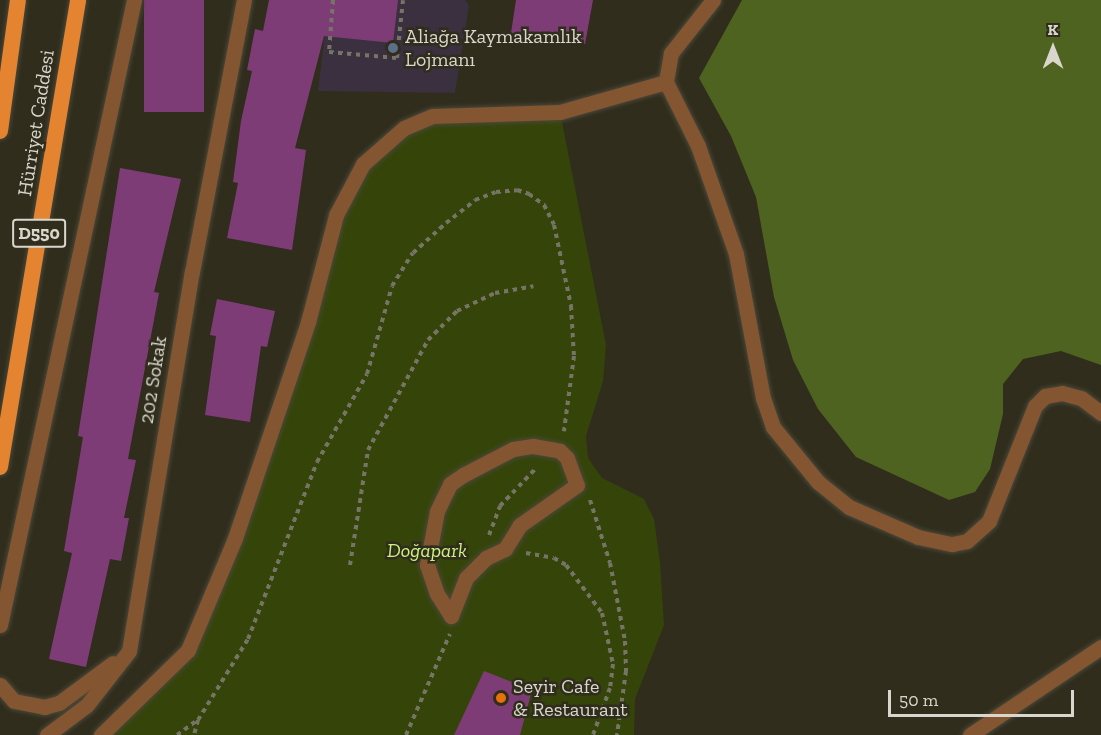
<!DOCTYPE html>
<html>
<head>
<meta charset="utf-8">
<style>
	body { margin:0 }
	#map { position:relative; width:1101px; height:735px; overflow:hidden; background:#302d1d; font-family:"Zilla Slab",serif }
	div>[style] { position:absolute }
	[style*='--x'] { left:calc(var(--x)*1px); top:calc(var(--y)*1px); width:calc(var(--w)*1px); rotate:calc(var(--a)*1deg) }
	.commercial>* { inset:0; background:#3a303f }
	.green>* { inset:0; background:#35450a }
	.forest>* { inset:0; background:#4e6320 }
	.building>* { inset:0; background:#7e3c77; transform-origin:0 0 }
	.path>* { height:4px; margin-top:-2px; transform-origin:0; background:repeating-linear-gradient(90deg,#767466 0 4.5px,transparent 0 9px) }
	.roads { filter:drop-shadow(0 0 2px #4b4839) drop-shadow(0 0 2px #4b4839) }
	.pedestrian>* { height:15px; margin:-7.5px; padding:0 7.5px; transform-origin:7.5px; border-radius:7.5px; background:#845531 }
	.minor>* { height:15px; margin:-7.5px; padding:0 7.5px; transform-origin:7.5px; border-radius:7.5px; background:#845531 }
	.trunk>* { height:16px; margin:-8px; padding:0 8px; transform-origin:8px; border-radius:8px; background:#e48430 }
	.dots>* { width:16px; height:16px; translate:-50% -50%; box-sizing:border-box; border:3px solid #302d1d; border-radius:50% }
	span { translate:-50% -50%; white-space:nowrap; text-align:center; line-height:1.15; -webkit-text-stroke:5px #302d1d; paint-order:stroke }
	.shield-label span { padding:2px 4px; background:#302d1d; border:2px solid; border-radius:4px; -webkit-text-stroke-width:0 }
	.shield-label { font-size:18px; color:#d9d7cd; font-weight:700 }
	.poi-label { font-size:20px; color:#d9d7cd }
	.left { translate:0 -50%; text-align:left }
	.street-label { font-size:20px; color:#d9d7cd }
	.park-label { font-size:20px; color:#cbf37e; font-style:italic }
	.north { position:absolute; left:1023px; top:18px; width:60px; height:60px; -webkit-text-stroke:4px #302d1d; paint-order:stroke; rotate:0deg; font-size:16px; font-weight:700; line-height:24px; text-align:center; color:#d9d7cd }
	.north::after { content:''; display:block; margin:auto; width:21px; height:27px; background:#d9d7cd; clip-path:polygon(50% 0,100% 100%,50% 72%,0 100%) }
	.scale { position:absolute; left:888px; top:690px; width:186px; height:27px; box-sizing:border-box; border:3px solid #d9d7cd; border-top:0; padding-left:8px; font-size:18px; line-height:21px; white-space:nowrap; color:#d9d7cd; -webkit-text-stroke:4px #302d1d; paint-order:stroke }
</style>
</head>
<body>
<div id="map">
	<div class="commercial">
		<i style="clip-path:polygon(329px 0,465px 0,469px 5px,455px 93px,318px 91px)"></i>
	</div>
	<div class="green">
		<i style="clip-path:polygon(560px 112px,606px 345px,603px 381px,586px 436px,588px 458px,602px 478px,644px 499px,654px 519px,660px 563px,664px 625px,635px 699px,634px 735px,101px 735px,161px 680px,207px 606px,336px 215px,363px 164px,432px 116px)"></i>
	</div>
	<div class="forest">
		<i style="clip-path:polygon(742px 0,1101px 0,1101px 365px,1061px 351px,1023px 359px,1003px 384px,1003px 414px,990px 469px,975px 492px,949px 500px,856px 457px,818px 409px,793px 360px,774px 297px,756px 197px,731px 136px,699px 78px)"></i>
	</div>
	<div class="building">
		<i style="left:144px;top:0;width:60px;height:112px"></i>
		<i style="clip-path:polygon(269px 0,398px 0,393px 43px,324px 36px,295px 148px,306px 150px,292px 250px,227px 238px,238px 183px,233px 182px,241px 121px,252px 71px,247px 70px,255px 29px,263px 31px)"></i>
		<i style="clip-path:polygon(516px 0,593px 0,585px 44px,511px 33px)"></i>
		<i style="clip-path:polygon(120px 168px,181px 179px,154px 292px,159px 293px,128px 459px,136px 460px,124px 518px,129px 518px,121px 561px,110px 559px,86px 667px,49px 659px,72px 553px,64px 551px,83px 437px,78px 436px)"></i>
		<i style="clip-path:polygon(217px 299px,275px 311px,267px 347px,261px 346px,250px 422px,205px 415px,216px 336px,210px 335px)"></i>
		<i style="clip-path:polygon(484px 671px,532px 690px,520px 735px,454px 735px)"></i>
	</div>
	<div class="path">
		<i style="--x:333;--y:0;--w:52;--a:94.4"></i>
		<i style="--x:329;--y:52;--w:68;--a:5"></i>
		<i style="--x:397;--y:58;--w:58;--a:-84.1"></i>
		<i style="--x:590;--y:500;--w:66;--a:72.4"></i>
		<i style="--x:610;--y:563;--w:79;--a:79.1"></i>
		<i style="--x:625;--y:641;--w:30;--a:88"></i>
		<i style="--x:626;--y:671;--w:65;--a:98"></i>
		<i style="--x:489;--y:535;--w:31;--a:-69"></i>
		<i style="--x:500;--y:506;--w:52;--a:-46.5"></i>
		<i style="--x:526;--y:553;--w:28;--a:10"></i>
		<i style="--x:554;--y:558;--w:14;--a:30"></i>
		<i style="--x:566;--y:565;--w:60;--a:53.1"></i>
		<i style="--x:602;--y:613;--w:52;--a:77.8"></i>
		<i style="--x:613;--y:664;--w:24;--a:97"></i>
		<i style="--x:610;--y:688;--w:50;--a:109.9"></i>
		<i style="--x:350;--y:565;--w:116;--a:-81.1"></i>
		<i style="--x:368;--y:450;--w:125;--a:-61.4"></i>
		<i style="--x:428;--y:340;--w:41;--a:-45"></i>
		<i style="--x:457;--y:311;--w:42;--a:-25.3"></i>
		<i style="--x:495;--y:293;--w:39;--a:-10"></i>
		<i style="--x:198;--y:720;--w:95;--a:-58.3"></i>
		<i style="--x:248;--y:639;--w:190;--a:-68.7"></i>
		<i style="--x:317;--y:462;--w:101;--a:-60.4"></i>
		<i style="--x:367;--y:374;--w:91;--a:-74.1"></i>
		<i style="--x:392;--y:286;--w:39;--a:-58"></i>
		<i style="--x:413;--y:253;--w:45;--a:-42.3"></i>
		<i style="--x:446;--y:223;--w:37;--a:-38"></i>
		<i style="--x:475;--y:200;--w:22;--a:-21"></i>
		<i style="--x:496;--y:192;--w:21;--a:-5"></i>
		<i style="--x:517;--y:190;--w:13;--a:18"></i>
		<i style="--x:529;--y:194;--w:19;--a:36"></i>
		<i style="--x:544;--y:205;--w:22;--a:63"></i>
		<i style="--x:554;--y:225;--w:83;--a:78.1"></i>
		<i style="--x:571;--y:306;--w:50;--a:86.6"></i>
		<i style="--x:574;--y:356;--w:76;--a:97.6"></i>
		<i style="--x:177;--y:735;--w:26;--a:-36"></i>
		<i style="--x:198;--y:720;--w:16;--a:105"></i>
		<i style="--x:406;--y:735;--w:110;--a:-66.5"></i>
	</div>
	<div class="roads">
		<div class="pedestrian">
			<i style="--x:533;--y:446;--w:27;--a:10"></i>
			<i style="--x:560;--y:451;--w:10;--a:45"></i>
			<i style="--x:567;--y:458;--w:29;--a:70"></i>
			<i style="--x:577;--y:485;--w:70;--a:144.9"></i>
			<i style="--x:520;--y:525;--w:28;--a:122"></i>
			<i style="--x:505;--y:549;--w:21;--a:155"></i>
			<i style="--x:486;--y:558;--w:28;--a:135"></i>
			<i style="--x:466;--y:578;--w:41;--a:111.5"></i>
			<i style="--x:451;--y:616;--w:26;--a:-122"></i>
			<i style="--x:437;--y:594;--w:31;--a:-109"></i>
			<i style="--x:427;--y:565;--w:55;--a:-79.5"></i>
			<i style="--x:437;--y:511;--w:30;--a:-64"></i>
			<i style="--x:450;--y:484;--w:16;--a:-35"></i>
			<i style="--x:463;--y:475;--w:56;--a:-27.5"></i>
			<i style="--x:513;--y:449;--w:20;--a:-9"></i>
		</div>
		<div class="minor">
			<i style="--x:713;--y:0;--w:68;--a:128.4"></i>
			<i style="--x:671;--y:53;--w:29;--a:100"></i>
			<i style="--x:666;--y:82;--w:72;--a:63.4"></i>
			<i style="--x:698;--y:146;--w:114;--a:70.6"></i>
			<i style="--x:736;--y:254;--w:147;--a:79.4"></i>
			<i style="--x:763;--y:398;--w:31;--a:71"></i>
			<i style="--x:773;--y:427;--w:71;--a:50.7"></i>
			<i style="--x:818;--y:482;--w:40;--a:39"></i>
			<i style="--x:849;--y:507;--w:75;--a:23.5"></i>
			<i style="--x:918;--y:537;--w:35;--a:12"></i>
			<i style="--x:952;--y:544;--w:15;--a:-11"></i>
			<i style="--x:967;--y:541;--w:30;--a:-42"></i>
			<i style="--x:989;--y:521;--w:124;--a:-68.2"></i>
			<i style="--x:1035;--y:406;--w:14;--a:-45"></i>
			<i style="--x:1045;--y:396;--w:17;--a:-10"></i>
			<i style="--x:1062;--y:393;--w:20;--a:15"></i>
			<i style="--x:1081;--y:398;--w:25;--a:37"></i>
			<i style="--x:0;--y:625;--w:639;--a:-77.9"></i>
			<i style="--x:0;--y:685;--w:21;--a:49"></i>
			<i style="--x:14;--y:701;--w:31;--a:11"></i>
			<i style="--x:44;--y:707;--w:16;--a:-15"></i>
			<i style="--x:59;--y:703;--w:67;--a:-36.5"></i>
			<i style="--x:47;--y:735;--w:50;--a:-36.9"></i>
			<i style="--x:87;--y:705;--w:68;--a:-52.1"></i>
			<i style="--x:129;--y:651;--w:384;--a:-80.6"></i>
			<i style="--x:192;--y:272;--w:277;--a:-79.2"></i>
			<i style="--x:101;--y:735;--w:122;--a:-44.3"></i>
			<i style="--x:188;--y:650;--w:121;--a:-67.2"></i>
			<i style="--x:235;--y:538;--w:228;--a:-71.3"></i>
			<i style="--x:308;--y:322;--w:111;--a:-75.3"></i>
			<i style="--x:336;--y:215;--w:58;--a:-62.1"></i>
			<i style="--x:363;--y:164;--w:55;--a:-41.3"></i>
			<i style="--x:404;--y:128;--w:30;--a:-23"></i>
			<i style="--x:432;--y:116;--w:128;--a:-1.8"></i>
			<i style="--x:560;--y:112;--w:110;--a:-15.8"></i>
			<i style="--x:970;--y:735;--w:158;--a:-33.9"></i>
		</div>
		<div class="trunk">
			<i style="--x:0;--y:131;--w:132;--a:-82.2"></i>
			<i style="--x:0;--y:467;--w:473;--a:-80.5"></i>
		</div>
	</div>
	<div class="dots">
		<i style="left:393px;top:48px;background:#5c6f8a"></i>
		<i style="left:501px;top:698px;background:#e8710a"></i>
	</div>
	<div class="shield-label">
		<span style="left:39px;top:233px">D550</span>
	</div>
	<div class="poi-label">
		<span class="left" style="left:405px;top:48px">Aliağa Kaymakamlık<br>Lojmanı</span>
		<span class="left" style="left:513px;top:698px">Seyir Cafe<br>&amp; Restaurant</span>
	</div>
	<div class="street-label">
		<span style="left:36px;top:123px;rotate:-81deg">Hürriyet Caddesi</span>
		<span style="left:153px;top:380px;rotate:-81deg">202 Sokak</span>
	</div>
	<div class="park-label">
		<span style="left:427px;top:550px">Doğapark</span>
	</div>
	<div class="north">K</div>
	<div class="scale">50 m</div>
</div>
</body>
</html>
